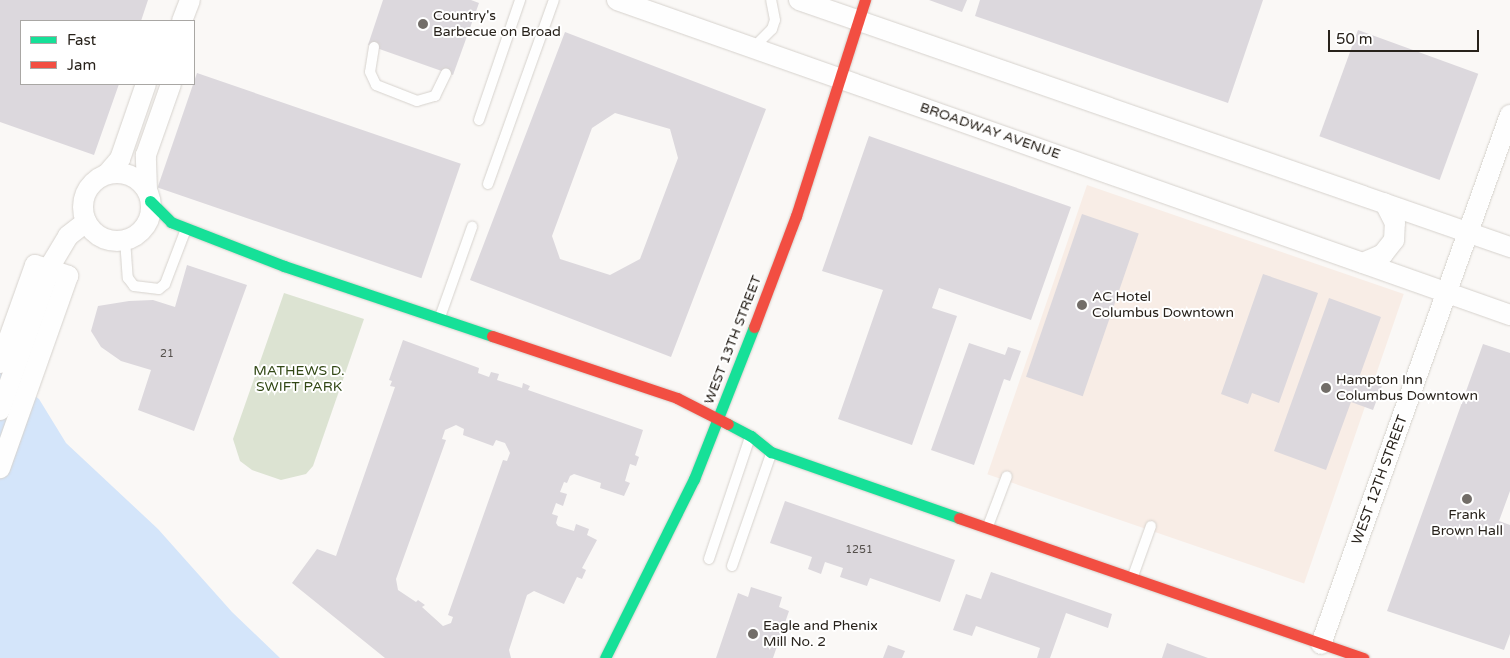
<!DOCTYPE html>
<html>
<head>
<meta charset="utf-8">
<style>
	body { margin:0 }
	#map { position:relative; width:1510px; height:658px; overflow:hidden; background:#faf8f6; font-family:"Varela Round",sans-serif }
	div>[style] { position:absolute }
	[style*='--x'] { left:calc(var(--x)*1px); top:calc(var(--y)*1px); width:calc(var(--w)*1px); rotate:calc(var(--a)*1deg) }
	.commercial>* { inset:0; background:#f8ede6; transform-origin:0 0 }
	.green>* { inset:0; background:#dce3d2 }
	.water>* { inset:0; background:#d4e5fa }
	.building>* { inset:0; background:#dcd8dd; transform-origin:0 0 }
	.roads { filter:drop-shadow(0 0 1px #d6d2cd) drop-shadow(0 0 1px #d6d2cd) }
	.lane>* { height:10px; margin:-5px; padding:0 5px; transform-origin:5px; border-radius:5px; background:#fefefe }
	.street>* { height:20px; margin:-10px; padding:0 10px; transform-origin:10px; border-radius:10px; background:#fefefe }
	.street>.ring { margin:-10px; padding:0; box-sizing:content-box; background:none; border:20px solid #fefefe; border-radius:50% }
	.fast>* { height:11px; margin:-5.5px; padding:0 5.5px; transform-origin:5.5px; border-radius:5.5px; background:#16e098 }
	.jam>* { height:11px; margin:-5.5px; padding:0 5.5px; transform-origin:5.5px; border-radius:5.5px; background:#f24e42 }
	.dots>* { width:14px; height:14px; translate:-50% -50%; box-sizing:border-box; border:2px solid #fff; border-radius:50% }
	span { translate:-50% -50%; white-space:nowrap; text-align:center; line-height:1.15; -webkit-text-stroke:4px #fff; paint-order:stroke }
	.number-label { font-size:11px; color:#55504c }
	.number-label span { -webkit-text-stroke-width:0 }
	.poi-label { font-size:14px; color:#28221b }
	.left { translate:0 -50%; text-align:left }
	.street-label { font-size:14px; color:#28221b }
	.park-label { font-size:14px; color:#324815 }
	.legend { position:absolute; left:20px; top:20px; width:175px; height:65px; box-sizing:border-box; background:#fff; border:1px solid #a9a7a4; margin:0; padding:6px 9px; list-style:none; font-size:15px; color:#28221b }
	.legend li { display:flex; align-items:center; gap:10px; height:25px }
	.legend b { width:25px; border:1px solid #a9a7a4 }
	.scale { position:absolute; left:1328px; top:30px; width:151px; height:22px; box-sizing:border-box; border:2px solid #28221b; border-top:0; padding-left:6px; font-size:15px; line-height:18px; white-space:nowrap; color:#28221b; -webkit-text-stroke:4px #fff; paint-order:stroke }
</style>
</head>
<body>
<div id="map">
	<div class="commercial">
		<i style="left:1087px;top:185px;width:335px;height:306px;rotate:19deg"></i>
	</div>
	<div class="green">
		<i style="clip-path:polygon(284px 293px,364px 319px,313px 466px,306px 474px,281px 480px,252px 470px,240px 461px,233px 439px)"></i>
	</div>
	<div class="water">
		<i style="clip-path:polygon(0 370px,39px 399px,66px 443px,158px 529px,232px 612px,280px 658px,0 658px)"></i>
	</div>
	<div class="building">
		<i style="clip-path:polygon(0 0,148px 0,141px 21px,21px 21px,21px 84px,119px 84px,94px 155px,0 122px)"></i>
		<i style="clip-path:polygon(383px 0,471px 0,479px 3px,453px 75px,368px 45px)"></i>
		<i style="clip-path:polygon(929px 0,967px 0,962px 12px)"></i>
		<i style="clip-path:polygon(980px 0,1263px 0,1228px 103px,975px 16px)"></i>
		<i style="left:1358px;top:30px;width:128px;height:113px;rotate:20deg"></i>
		<i style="clip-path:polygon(evenodd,565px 32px,766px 109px,671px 357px,470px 280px,565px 32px,615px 113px,670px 129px,678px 158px,640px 259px,610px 275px,560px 259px,552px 236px,592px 128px,615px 113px)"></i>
		<i style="left:197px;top:73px;width:279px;height:121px;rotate:19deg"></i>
		<i style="clip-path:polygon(869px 136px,1071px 207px,1031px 320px,939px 288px,932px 308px,957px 316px,912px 445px,838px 419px,883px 290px,822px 271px)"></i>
		<i style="left:1082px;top:214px;width:60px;height:172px;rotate:19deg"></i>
		<i style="clip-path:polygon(187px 265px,247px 285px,194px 431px,138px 410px,151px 370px,121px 361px,101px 347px,91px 331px,98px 306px,129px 301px,153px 300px,175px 307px)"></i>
		<i style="clip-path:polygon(1263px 274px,1318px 293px,1279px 403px,1252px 393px,1248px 404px,1221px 394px)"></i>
		<i style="clip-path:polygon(1329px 298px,1381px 317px,1360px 375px,1383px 383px,1373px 410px,1351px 402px,1326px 470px,1274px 451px)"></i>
		<i style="clip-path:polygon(evenodd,403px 340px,479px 368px,478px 373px,489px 377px,491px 372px,499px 374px,497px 380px,522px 388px,523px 383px,530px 386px,528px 390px,643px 430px,635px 455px,639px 457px,636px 466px,630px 464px,625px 481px,630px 483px,624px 496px,600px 488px,601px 483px,574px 474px,570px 476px,567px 483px,564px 482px,560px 492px,567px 494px,563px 506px,556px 503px,552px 514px,558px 516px,556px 523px,558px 526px,574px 531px,576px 524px,589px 529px,587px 535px,597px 540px,582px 568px,586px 570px,582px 579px,577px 577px,564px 604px,534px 591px,527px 595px,509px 650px,511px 658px,385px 658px,292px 583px,317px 549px,336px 556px,395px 387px,390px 386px,392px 381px,389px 380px,403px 340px,456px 425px,464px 429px,463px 435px,493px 446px,496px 440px,505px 443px,510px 453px,507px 461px,503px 460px,448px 615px,453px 617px,451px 623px,443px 626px,422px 607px,425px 605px,418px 600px,416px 602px,398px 590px,396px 579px,446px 440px,442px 439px,445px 430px,456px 425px)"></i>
		<i style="clip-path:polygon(969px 343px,1005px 355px,1008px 347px,1021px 351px,1010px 381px,1004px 379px,974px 465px,931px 450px)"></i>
		<i style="clip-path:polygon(1483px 344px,1510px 353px,1510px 491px,1499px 521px,1510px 525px,1510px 634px,1504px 650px,1387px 611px)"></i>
		<i style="clip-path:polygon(785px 501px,955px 560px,940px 602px,870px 578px,867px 586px,840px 577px,843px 568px,825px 562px,821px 574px,808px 569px,812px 557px,770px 543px)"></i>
		<i style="clip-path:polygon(991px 572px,1112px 614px,1108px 628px,1066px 613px,1050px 658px,1037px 658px,1040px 648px,976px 626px,972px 636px,953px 630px,966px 594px,981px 599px)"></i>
		<i style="clip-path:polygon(751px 587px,782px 597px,779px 607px,789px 611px,773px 658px,716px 658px,738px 593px,748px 597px)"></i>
		<i style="clip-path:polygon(1167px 643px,1208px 658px,1162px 658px)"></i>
		<i style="clip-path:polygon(888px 645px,905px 651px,902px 658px,883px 658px)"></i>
	</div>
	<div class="roads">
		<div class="lane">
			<i style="--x:751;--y:44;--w:6;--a:0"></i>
			<i style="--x:757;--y:44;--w:21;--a:-45"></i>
			<i style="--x:772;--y:29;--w:9;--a:-72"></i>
			<i style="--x:775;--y:20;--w:20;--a:-101"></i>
			<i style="--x:374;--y:47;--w:25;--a:99"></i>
			<i style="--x:370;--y:72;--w:14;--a:65"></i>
			<i style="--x:376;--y:85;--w:44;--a:21.3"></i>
			<i style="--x:417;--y:101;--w:19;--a:-16"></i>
			<i style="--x:435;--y:96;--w:25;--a:-64"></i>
			<i style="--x:479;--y:120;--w:127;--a:-71.1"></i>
			<i style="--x:488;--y:184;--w:195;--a:-70.3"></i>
			<i style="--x:125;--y:239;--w:39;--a:86"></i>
			<i style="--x:128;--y:278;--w:10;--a:53"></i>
			<i style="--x:134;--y:286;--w:25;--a:7"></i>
			<i style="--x:159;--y:289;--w:8;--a:-40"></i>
			<i style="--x:165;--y:284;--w:59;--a:-69.1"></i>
			<i style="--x:440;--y:317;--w:96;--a:-70.4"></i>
			<i style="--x:988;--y:526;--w:53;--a:-69.2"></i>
			<i style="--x:709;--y:559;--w:129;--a:-71.4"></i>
			<i style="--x:732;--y:566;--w:119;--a:-70.8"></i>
			<i style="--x:1133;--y:576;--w:53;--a:-70.2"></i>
		</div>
		<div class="street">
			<i style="--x:617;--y:0;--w:947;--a:19.43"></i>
			<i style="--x:799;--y:0;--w:753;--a:19.16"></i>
			<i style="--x:182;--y:21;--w:22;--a:-69"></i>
			<i class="ring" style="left:83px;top:173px;width:48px;height:48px"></i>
			<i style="--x:107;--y:174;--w:20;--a:-49"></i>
			<i style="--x:120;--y:159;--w:79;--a:-70.9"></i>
			<i style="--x:147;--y:190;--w:35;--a:-92"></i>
			<i style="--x:146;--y:155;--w:75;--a:-70.6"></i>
			<i style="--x:1363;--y:263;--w:22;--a:-24"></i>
			<i style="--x:1383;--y:254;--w:18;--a:-52"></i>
			<i style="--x:1394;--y:240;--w:17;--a:-87"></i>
			<i style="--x:1395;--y:223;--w:22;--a:-117"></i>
			<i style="--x:0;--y:363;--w:104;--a:-70.3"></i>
			<i style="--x:35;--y:265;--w:35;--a:18"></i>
			<i style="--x:68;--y:276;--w:204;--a:109.5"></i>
			<i style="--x:0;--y:410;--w:156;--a:-70.5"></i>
			<i style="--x:52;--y:263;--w:31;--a:-59"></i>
			<i style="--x:68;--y:236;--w:23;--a:-38"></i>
			<i style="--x:1321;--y:644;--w:562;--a:-70.34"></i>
		</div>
		<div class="fast">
			<i style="--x:150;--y:201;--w:30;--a:45"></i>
			<i style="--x:171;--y:222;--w:121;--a:21.3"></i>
			<i style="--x:284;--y:266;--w:219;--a:18.6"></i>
			<i style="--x:728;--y:424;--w:26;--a:28"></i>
			<i style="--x:751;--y:436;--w:26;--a:39"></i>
			<i style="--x:771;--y:452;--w:199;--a:19.3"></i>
			<i style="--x:605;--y:658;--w:200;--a:-63.6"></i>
			<i style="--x:694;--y:479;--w:163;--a:-68.5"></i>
		</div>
		<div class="jam">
			<i style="--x:754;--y:327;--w:119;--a:-69.3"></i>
			<i style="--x:796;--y:216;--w:227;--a:-72.3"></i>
			<i style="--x:492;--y:336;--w:195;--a:18.5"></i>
			<i style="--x:677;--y:398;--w:57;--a:27"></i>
			<i style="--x:959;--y:518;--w:428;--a:19.1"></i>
		</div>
	</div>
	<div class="dots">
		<i style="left:423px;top:24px;background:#726d68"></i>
		<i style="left:1082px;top:305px;background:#726d68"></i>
		<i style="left:1326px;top:388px;background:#726d68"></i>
		<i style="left:1467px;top:499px;background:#726d68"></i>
		<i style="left:753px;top:634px;background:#726d68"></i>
	</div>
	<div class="number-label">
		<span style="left:167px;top:354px">21</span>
		<span style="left:859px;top:550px">1251</span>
	</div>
	<div class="poi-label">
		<span class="left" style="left:433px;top:24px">Country's<br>Barbecue on Broad</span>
		<span class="left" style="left:1092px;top:305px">AC Hotel<br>Columbus Downtown</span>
		<span class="left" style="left:1336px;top:388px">Hampton Inn<br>Columbus Downtown</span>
		<span style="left:1467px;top:523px">Frank<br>Brown Hall</span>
		<span class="left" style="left:763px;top:634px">Eagle and Phenix<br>Mill No. 2</span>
	</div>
	<div class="street-label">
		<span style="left:990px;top:131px;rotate:19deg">BROADWAY AVENUE</span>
		<span style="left:733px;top:340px;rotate:-69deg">WEST 13TH STREET</span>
		<span style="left:1380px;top:480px;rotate:-70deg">WEST 12TH STREET</span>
	</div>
	<div class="park-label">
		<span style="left:299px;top:379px">MATHEWS D.<br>SWIFT PARK</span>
	</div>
	<ul class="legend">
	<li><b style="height:6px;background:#16e098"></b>Fast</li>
	<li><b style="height:6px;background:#f24e42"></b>Jam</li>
	</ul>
	<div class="scale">50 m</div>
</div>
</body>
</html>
